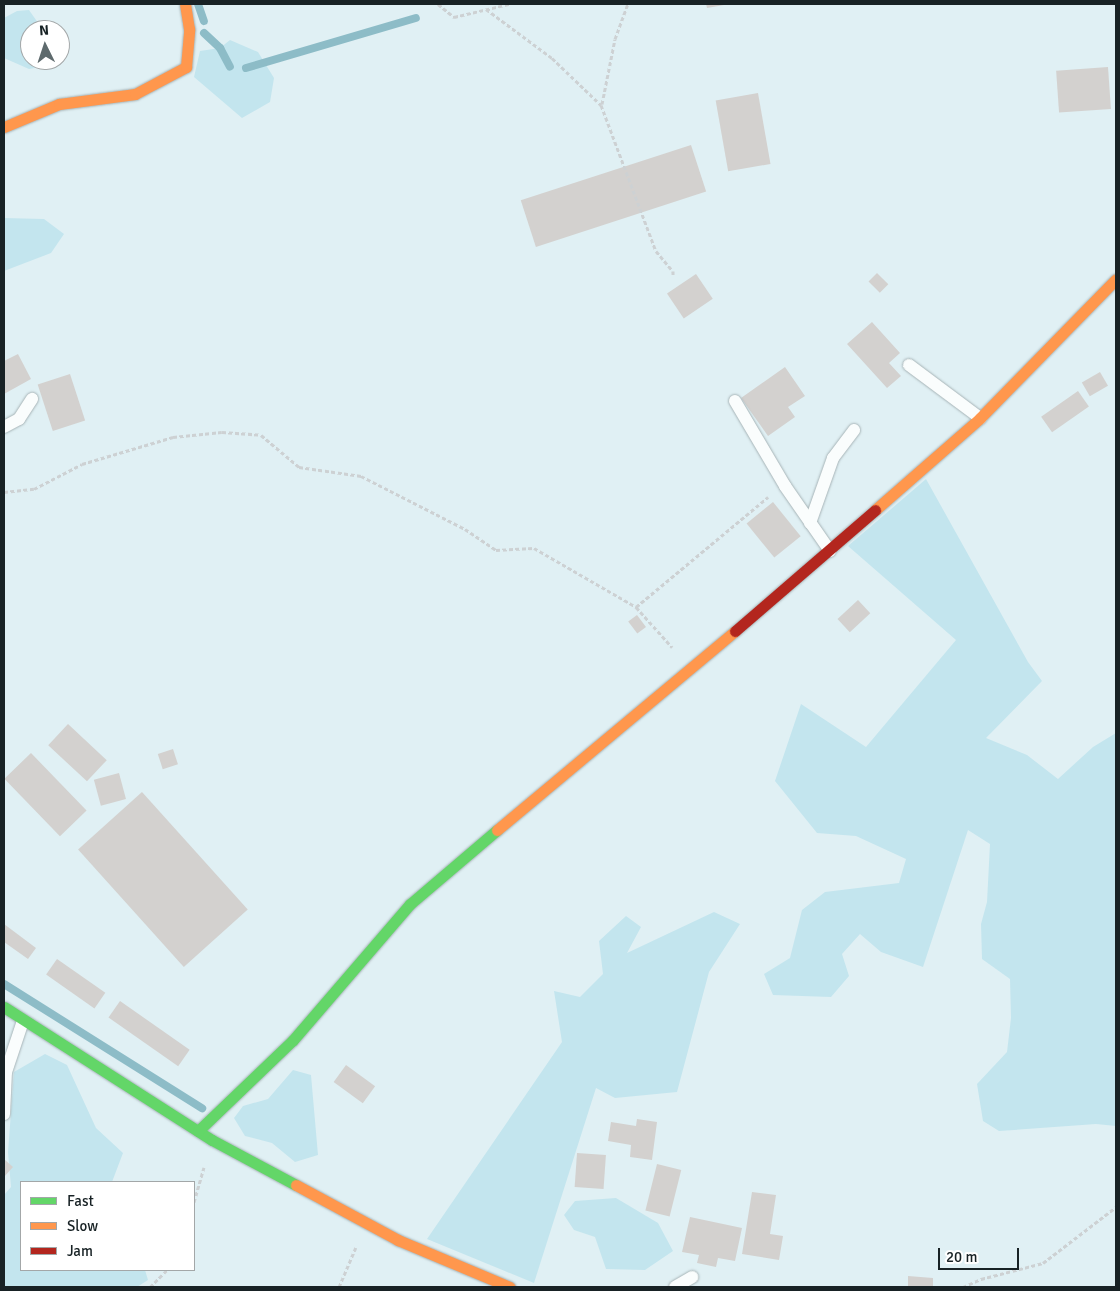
<!DOCTYPE html>
<html>
<head>
<meta charset="utf-8">
<style>
	body { margin:0 }
	#map { position:relative; width:1120px; height:1291px; overflow:hidden; background:#e0f0f4; font-family:Signika,sans-serif }
	div>[style] { position:absolute }
	[style*='--x'] { left:calc(var(--x)*1px); top:calc(var(--y)*1px); width:calc(var(--w)*1px); rotate:calc(var(--a)*1deg) }
	.green>* { inset:0; background:#c3e5ee }
	.stream>* { height:8px; margin:-4px; padding:0 4px; transform-origin:4px; border-radius:4px; background:#8dbcc7 }
	.building>* { inset:0; background:#d3d1cf; transform-origin:0 0 }
	.path>* { height:3px; margin-top:-1.5px; transform-origin:0; background:repeating-linear-gradient(90deg,#cdd1d3 0 4px,transparent 0 6.5px) }
	.roads { filter:drop-shadow(0 0 1px #a7b4b7) drop-shadow(0 0 1px #a7b4b7) }
	.lane>* { height:12px; margin:-6px; padding:0 6px; transform-origin:6px; border-radius:6px; background:#fafdfd }
	.fast>* { height:11px; margin:-5.5px; padding:0 5.5px; transform-origin:5.5px; border-radius:5.5px; background:#63d668 }
	.slow>* { height:11px; margin:-5.5px; padding:0 5.5px; transform-origin:5.5px; border-radius:5.5px; background:#ff974d }
	.jam>* { height:11px; margin:-5.5px; padding:0 5.5px; transform-origin:5.5px; border-radius:5.5px; background:#b3261e }
	span { translate:-50% -50%; white-space:nowrap; text-align:center; line-height:1.15; -webkit-text-stroke:4px #fff; paint-order:stroke }
	.frame { position:absolute; inset:0; border:5px solid #182225; pointer-events:none }
	.legend { position:absolute; left:20px; top:1181px; width:175px; height:90px; box-sizing:border-box; background:#fff; border:1px solid #a3a7a8; margin:0; padding:6px 9px; list-style:none; font-size:15px; color:#182225 }
	.legend li { display:flex; align-items:center; gap:10px; height:25px }
	.legend b { width:25px; border:1px solid #a3a7a8 }
	.north { position:absolute; left:20px; top:20px; width:50px; height:50px; box-sizing:border-box; background:#fff; border:1px solid #a3a7a8; border-radius:50%; rotate:356deg; font-size:14px; font-weight:700; line-height:20px; text-align:center; color:#182225 }
	.north::after { content:''; display:block; margin:auto; width:18px; height:22px; background:#5e6a6d; clip-path:polygon(50% 0,100% 100%,50% 72%,0 100%) }
	.scale { position:absolute; left:938px; top:1248px; width:81px; height:22px; box-sizing:border-box; border:2px solid #182225; border-top:0; padding-left:6px; font-size:15px; line-height:18px; white-space:nowrap; color:#182225; -webkit-text-stroke:4px #fff; paint-order:stroke }
</style>
</head>
<body>
<div id="map">
	<div class="green">
		<i style="clip-path:polygon(29px 10px,43px 30px,30px 30px,30px 60px,52px 60px,51px 65px,29px 69px,4px 58px,4px 18px,17px 11px)"></i>
		<i style="clip-path:polygon(230px 40px,258px 52px,274px 78px,270px 102px,242px 118px,194px 77px,200px 51px,220px 48px)"></i>
		<i style="clip-path:polygon(4px 218px,44px 219px,64px 234px,51px 253px,4px 271px)"></i>
		<i style="clip-path:polygon(926px 479px,1028px 662px,1042px 681px,986px 738px,1027px 755px,1058px 779px,1093px 747px,1116px 733px,1116px 1126px,1096px 1124px,999px 1131px,983px 1121px,977px 1084px,1007px 1052px,1011px 1018px,1010px 979px,982px 959px,981px 924px,987px 902px,990px 844px,968px 830px,923px 967px,881px 952px,860px 934px,842px 954px,849px 976px,831px 997px,773px 995px,764px 974px,790px 958px,802px 910px,825px 892px,899px 883px,906px 859px,856px 836px,817px 833px,775px 781px,801px 704px,866px 747px,956px 640px,848px 546px)"></i>
		<i style="clip-path:polygon(714px 912px,740px 924px,709px 972px,677px 1092px,615px 1098px,596px 1088px,534px 1283px,427px 1239px,562px 1042px,554px 991px,580px 997px,603px 974px,599px 941px,626px 916px,641px 927px,627px 953px)"></i>
		<i style="clip-path:polygon(45px 1054px,67px 1065px,96px 1128px,123px 1153px,112px 1182px,21px 1182px,21px 1270px,145px 1270px,148px 1280px,137px 1287px,4px 1287px,4px 1195px,11px 1187px,8px 1152px,14px 1072px)"></i>
		<i style="clip-path:polygon(293px 1070px,311px 1075px,318px 1155px,295px 1162px,272px 1143px,245px 1136px,234px 1118px,243px 1106px,268px 1099px)"></i>
		<i style="clip-path:polygon(616px 1198px,658px 1223px,673px 1251px,645px 1270px,606px 1269px,595px 1237px,574px 1230px,564px 1215px,575px 1201px)"></i>
	</div>
	<div class="stream">
		<i style="--x:198;--y:4;--w:18;--a:71"></i>
		<i style="--x:204;--y:33;--w:22;--a:43"></i>
		<i style="--x:220;--y:48;--w:21;--a:62"></i>
		<i style="--x:246;--y:68;--w:177;--a:-16.4"></i>
		<i style="--x:4;--y:984;--w:234;--a:32.1"></i>
	</div>
	<div class="building">
		<i style="clip-path:polygon(706px 4px,724px 4px,724px 5px,707px 8px)"></i>
		<i style="left:1108px;top:67px;width:42px;height:52px;rotate:86deg"></i>
		<i style="left:758px;top:93px;width:72px;height:43px;rotate:80deg"></i>
		<i style="left:691px;top:145px;width:49px;height:179px;rotate:72deg"></i>
		<i style="left:877px;top:273px;width:16px;height:12px;rotate:45deg"></i>
		<i style="left:696px;top:274px;width:30px;height:35px;rotate:56deg"></i>
		<i style="clip-path:polygon(872px 322px,900px 353px,889px 363px,901px 376px,887px 388px,847px 344px)"></i>
		<i style="clip-path:polygon(18px 354px,31px 379px,4px 394px,4px 361px)"></i>
		<i style="clip-path:polygon(785px 367px,805px 396px,788px 407px,795px 417px,768px 436px,741px 398px)"></i>
		<i style="left:1100px;top:372px;width:16px;height:21px;rotate:60deg"></i>
		<i style="left:70px;top:374px;width:49px;height:34px;rotate:72deg"></i>
		<i style="left:1078px;top:391px;width:19px;height:45px;rotate:55deg"></i>
		<i style="left:773px;top:502px;width:44px;height:34px;rotate:51deg"></i>
		<i style="left:858px;top:600px;width:18px;height:28px;rotate:47deg"></i>
		<i style="left:637px;top:615px;width:15px;height:11px;rotate:53deg"></i>
		<i style="left:68px;top:724px;width:53px;height:29px;rotate:43deg"></i>
		<i style="left:173px;top:749px;width:16px;height:16px;rotate:72deg"></i>
		<i style="left:31px;top:753px;width:80px;height:37px;rotate:46deg"></i>
		<i style="left:119px;top:773px;width:27px;height:26px;rotate:75deg"></i>
		<i style="left:142px;top:792px;width:158px;height:86px;rotate:48deg"></i>
		<i style="clip-path:polygon(4px 924px,36px 948px,28px 959px,4px 942px)"></i>
		<i style="left:57px;top:959px;width:59px;height:19px;rotate:35deg"></i>
		<i style="left:120px;top:1001px;width:85px;height:20px;rotate:35deg"></i>
		<i style="left:346px;top:1065px;width:36px;height:21px;rotate:36deg"></i>
		<i style="clip-path:polygon(637px 1119px,657px 1122px,652px 1160px,630px 1157px,631px 1145px,608px 1141px,611px 1122px,636px 1126px)"></i>
		<i style="left:577px;top:1153px;width:29px;height:34px;rotate:4deg"></i>
		<i style="clip-path:polygon(4px 1159px,13px 1167px,4px 1177px)"></i>
		<i style="left:657px;top:1164px;width:25px;height:48px;rotate:14deg"></i>
		<i style="clip-path:polygon(752px 1192px,776px 1195px,770px 1234px,783px 1236px,779px 1260px,742px 1254px)"></i>
		<i style="clip-path:polygon(690px 1217px,742px 1228px,735px 1261px,718px 1258px,716px 1267px,697px 1263px,699px 1255px,682px 1252px)"></i>
		<i style="clip-path:polygon(908px 1276px,933px 1278px,933px 1287px,908px 1287px)"></i>
	</div>
	<div class="path">
		<i style="--x:438;--y:4;--w:21;--a:39"></i>
		<i style="--x:454;--y:17;--w:57;--a:-13.3"></i>
		<i style="--x:486;--y:9;--w:82;--a:36.6"></i>
		<i style="--x:552;--y:58;--w:68;--a:43.8"></i>
		<i style="--x:601;--y:105;--w:156;--a:69.4"></i>
		<i style="--x:656;--y:251;--w:26;--a:50"></i>
		<i style="--x:673;--y:271;--w:6;--a:90"></i>
		<i style="--x:602;--y:104;--w:66;--a:-78.7"></i>
		<i style="--x:615;--y:39;--w:37;--a:-70"></i>
		<i style="--x:4;--y:492;--w:30;--a:-6"></i>
		<i style="--x:34;--y:489;--w:54;--a:-27.5"></i>
		<i style="--x:82;--y:464;--w:95;--a:-16.5"></i>
		<i style="--x:173;--y:437;--w:49;--a:-5.8"></i>
		<i style="--x:222;--y:432;--w:39;--a:4"></i>
		<i style="--x:261;--y:435;--w:50;--a:40.1"></i>
		<i style="--x:299;--y:467;--w:63;--a:8.3"></i>
		<i style="--x:361;--y:476;--w:117;--a:27"></i>
		<i style="--x:465;--y:529;--w:37;--a:34"></i>
		<i style="--x:496;--y:550;--w:38;--a:-3"></i>
		<i style="--x:534;--y:548;--w:118;--a:30"></i>
		<i style="--x:636;--y:607;--w:54;--a:48"></i>
		<i style="--x:636;--y:607;--w:172;--a:-39.8"></i>
		<i style="--x:194;--y:1202;--w:36;--a:-74"></i>
		<i style="--x:150;--y:1287;--w:24;--a:-45"></i>
		<i style="--x:339;--y:1287;--w:43;--a:-67"></i>
		<i style="--x:963;--y:1287;--w:20;--a:-24"></i>
		<i style="--x:981;--y:1279;--w:64;--a:-14.5"></i>
		<i style="--x:1043;--y:1263;--w:92;--a:-37.5"></i>
	</div>
	<div class="roads">
		<div class="lane">
			<i style="--x:909;--y:365;--w:89;--a:36.7"></i>
			<i style="--x:735;--y:401;--w:99;--a:59.5"></i>
			<i style="--x:785;--y:486;--w:79;--a:55.3"></i>
			<i style="--x:4;--y:427;--w:17;--a:-28"></i>
			<i style="--x:19;--y:419;--w:24;--a:-57"></i>
			<i style="--x:810;--y:523;--w:69;--a:-70.5"></i>
			<i style="--x:833;--y:458;--w:35;--a:-53"></i>
			<i style="--x:4;--y:1114;--w:42;--a:-87.3"></i>
			<i style="--x:6;--y:1072;--w:54;--a:-71.6"></i>
			<i style="--x:675;--y:1287;--w:20;--a:-30"></i>
		</div>
		<div class="fast">
			<i style="--x:4;--y:1007;--w:247;--a:32.6"></i>
			<i style="--x:212;--y:1140;--w:95;--a:28.2"></i>
			<i style="--x:198;--y:1131;--w:132;--a:-43.8"></i>
			<i style="--x:293;--y:1040;--w:179;--a:-49.3"></i>
			<i style="--x:410;--y:904;--w:114;--a:-40.4"></i>
		</div>
		<div class="slow">
			<i style="--x:4;--y:127;--w:60;--a:-22.7"></i>
			<i style="--x:59;--y:104;--w:77;--a:-7.5"></i>
			<i style="--x:135;--y:94;--w:58;--a:-27.9"></i>
			<i style="--x:186;--y:67;--w:38;--a:-85"></i>
			<i style="--x:189;--y:29;--w:25;--a:-99"></i>
			<i style="--x:875;--y:510;--w:140;--a:-41.2"></i>
			<i style="--x:980;--y:418;--w:194;--a:-45.6"></i>
			<i style="--x:497;--y:830;--w:310;--a:-39.9"></i>
			<i style="--x:296;--y:1185;--w:116;--a:28.3"></i>
			<i style="--x:398;--y:1240;--w:121;--a:22.8"></i>
		</div>
		<div class="jam">
			<i style="--x:735;--y:631;--w:185;--a:-40.8"></i>
		</div>
	</div>
	<div class="frame"></div>
	<ul class="legend">
	<li><b style="height:6px;background:#63d668"></b>Fast</li>
	<li><b style="height:6px;background:#ff974d"></b>Slow</li>
	<li><b style="height:6px;background:#b3261e"></b>Jam</li>
	</ul>
	<div class="north">N</div>
	<div class="scale">20 m</div>
</div>
</body>
</html>
